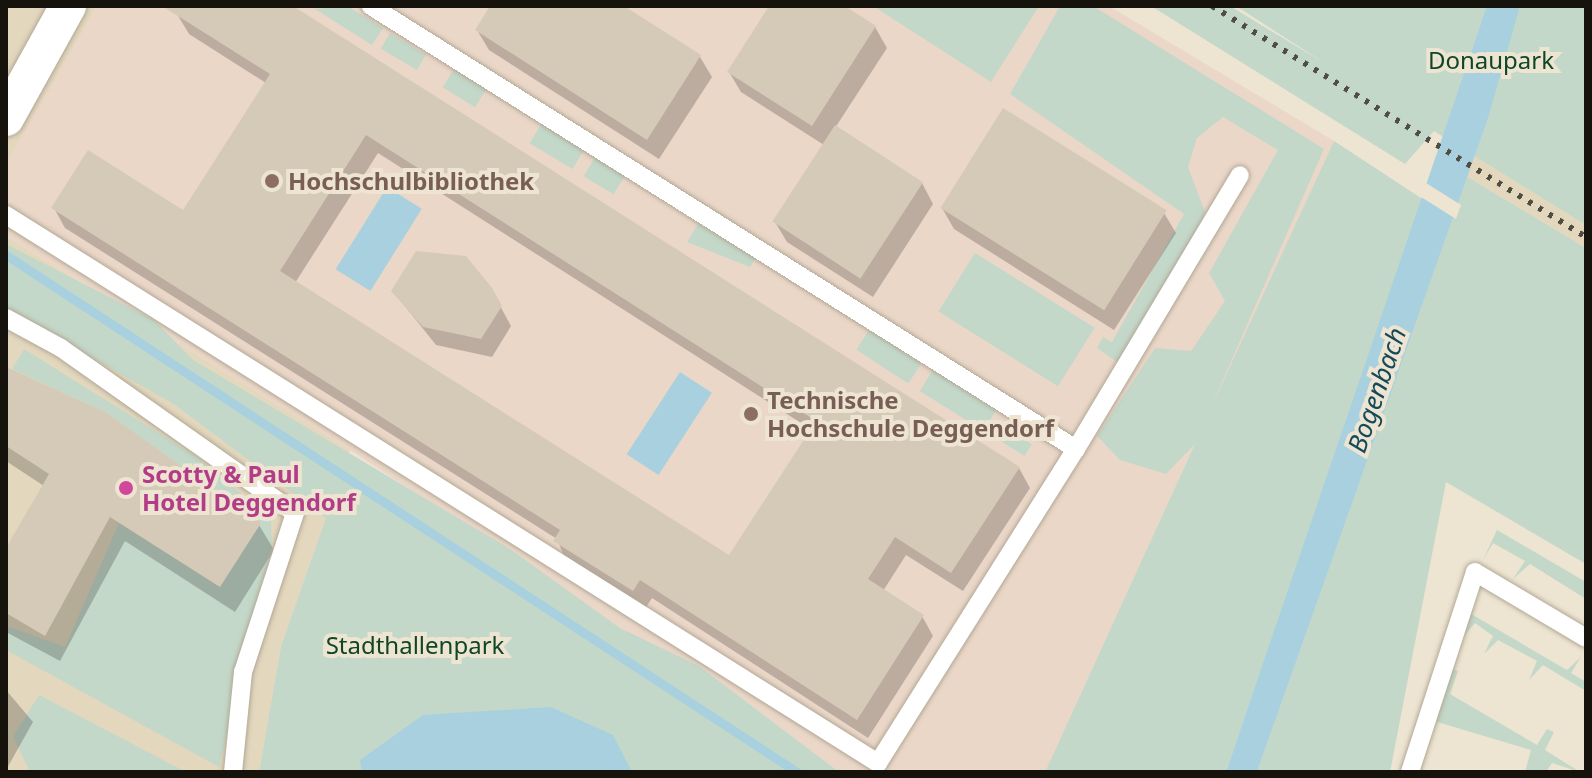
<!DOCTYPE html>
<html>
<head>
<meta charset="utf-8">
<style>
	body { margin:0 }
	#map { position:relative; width:1592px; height:778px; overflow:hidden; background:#ede4d1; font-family:"Noto Sans",sans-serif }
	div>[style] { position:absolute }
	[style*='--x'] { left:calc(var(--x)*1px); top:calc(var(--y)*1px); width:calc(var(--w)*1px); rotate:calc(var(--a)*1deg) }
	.built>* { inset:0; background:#e3d7bd }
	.education>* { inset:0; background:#ebd7c8 }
	.green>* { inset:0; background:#c3d8c9; transform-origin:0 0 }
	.water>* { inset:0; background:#a9d0de; transform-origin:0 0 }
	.pier>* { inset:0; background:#ede4d1 }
	.shadow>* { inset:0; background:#0003 }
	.stream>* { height:9px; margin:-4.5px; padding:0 4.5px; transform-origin:4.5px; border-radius:4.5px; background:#a9d0de }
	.building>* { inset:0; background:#d5c9b7; transform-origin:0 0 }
	.roads { filter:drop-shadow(0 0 2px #b1a896) drop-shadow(0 0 2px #b1a896) }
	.service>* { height:18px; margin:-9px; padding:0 9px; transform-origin:9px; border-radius:9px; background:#fff }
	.minor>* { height:36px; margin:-18px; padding:0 18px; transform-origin:18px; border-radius:18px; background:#fff }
	.rail>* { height:6px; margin-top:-3px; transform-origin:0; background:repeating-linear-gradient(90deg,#524d43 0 4px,transparent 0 12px) }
	.dots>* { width:22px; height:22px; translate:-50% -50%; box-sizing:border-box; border:4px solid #ede4d1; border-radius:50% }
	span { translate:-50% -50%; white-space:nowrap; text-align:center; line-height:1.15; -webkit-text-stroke:8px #ede4d1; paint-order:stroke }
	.park-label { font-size:24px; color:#0f4628 }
	.education-label { font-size:24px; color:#785e54; font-weight:700 }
	.left { translate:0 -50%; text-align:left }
	.hotel-label { font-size:24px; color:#b23c85; font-weight:700 }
	.water-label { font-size:26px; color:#144a5a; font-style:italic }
	.frame { position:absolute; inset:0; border:8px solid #16130c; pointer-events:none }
</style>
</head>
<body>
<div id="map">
	<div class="built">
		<i style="clip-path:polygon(6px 6px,97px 6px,6px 164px)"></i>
		<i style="clip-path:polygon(1473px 155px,1586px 225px,1586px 248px,1466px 176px)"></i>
		<i style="clip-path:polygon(6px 236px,350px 450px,281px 646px,259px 772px,6px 772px)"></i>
	</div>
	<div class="education">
		<i style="clip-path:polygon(97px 6px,1109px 6px,1334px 141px,1045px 772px,839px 772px,350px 450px,6px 236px,6px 164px)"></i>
	</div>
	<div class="green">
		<i style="clip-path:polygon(347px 6px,383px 28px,372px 45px,315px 9px)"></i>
		<i style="clip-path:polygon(873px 6px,1039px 6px,991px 82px)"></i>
		<i style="clip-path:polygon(1060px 6px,1093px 6px,1324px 149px,1208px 414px,1334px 141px,1424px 200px,1226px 772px,1045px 772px,1195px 444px,1166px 474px,1120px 460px,1097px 436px,1155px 348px,1191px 351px,1225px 301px,1209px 273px,1278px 150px,1223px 117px,1197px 138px,1188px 167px,1205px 212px,1198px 234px,1120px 364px,1097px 348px,1103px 337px,1112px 342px,1184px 214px,1010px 94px)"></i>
		<i style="clip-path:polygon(1151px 6px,1230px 6px,1326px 64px,1236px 6px,1586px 6px,1586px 225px,1434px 131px,1405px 164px)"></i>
		<i style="left:390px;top:33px;width:42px;height:18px;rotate:31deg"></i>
		<i style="left:456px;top:66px;width:38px;height:25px;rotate:32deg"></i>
		<i style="left:543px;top:121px;width:50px;height:26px;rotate:31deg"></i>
		<i style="left:597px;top:154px;width:35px;height:26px;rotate:31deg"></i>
		<i style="clip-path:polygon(1466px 176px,1586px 248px,1586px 564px,1446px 482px,1390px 772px,1257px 772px)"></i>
		<i style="clip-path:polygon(701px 219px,758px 254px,750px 267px,687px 242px)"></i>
		<i style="clip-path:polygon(6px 244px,154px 320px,193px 360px,510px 549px,620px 628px,699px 666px,839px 772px,259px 772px,281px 646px,326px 518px,175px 405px,6px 308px)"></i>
		<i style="left:975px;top:253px;width:141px;height:69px;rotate:32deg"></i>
		<i style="left:871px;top:327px;width:62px;height:27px;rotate:33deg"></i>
		<i style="clip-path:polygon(24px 349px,197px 457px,271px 519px,272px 552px,219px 767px,6px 650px,7px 626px,65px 647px,119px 523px,220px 587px,261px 523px,107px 413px,12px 369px)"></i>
		<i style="left:934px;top:368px;width:75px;height:27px;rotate:32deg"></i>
		<i style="left:998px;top:423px;width:40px;height:14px;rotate:32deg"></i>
		<i style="clip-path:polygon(1497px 530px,1586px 582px,1586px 599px,1530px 564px,1513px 579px,1525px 561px,1493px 543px,1483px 560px)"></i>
		<i style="clip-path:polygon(1471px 614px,1567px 670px,1581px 657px,1571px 673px,1586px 682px,1586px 691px,1543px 665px,1529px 680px,1537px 661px,1498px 640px,1484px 654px,1493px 636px,1475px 623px,1461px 639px)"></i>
		<i style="clip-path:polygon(1450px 668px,1458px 671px,1450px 694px,1537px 745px,1547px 729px,1554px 732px,1545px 750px,1580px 772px,1552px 763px,1546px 772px,1525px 772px,1531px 750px,1434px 721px)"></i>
		<i style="clip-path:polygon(39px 695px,186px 772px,30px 772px,13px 736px)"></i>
	</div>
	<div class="water">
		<i style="clip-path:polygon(1487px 6px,1520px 6px,1488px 118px,1257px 772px,1226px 772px)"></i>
		<i style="left:387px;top:187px;width:41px;height:97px;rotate:32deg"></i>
		<i style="left:680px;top:372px;width:38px;height:98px;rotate:33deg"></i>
		<i style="clip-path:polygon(551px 707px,613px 735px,632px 772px,362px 772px,360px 760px,423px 715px)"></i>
	</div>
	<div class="pier">
		<i style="clip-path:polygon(1426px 183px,1461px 205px,1456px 219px,1421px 197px)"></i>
	</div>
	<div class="shadow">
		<i style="clip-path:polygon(evenodd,183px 6px,289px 6px,1019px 468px,1030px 488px,963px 591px,906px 555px,883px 591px,922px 616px,933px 636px,868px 738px,652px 598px,645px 609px,566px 561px,557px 539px,65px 228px,54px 208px,184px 213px,266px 83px,189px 34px,177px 14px,183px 6px,378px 153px,812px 430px,729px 558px,295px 283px,378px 153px)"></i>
		<i style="clip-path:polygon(492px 6px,620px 6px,700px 57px,712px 77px,659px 159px,489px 50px,477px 30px)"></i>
		<i style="clip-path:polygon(771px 6px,842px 6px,875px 27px,887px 48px,835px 128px,922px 183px,933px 204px,873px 297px,787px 242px,775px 222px,824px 145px,741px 92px,729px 72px)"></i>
		<i style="clip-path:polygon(942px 208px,1164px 213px,1176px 233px,1114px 330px,954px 229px)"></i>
		<i style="clip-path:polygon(491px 289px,511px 326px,492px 357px,436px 345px,393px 291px)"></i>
		<i style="clip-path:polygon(6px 369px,259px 525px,274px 550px,235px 612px,125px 541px,60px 661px,6px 632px,6px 552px,44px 486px,6px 461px)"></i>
		<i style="clip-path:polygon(6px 690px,33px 722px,6px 770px)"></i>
	</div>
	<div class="stream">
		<i style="--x:6;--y:255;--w:945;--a:33.17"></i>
	</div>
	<div class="building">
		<i style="clip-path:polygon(evenodd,162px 6px,293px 6px,1020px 467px,951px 573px,895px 537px,868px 579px,924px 615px,857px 720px,640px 580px,633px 591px,553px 541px,560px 530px,51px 208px,88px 150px,183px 210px,270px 74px,162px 6px,366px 135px,816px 421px,729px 555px,280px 271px,366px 135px)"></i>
		<i style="clip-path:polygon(490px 6px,624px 6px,701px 55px,647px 140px,475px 30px)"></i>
		<i style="clip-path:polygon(769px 6px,845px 6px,876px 26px,812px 126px,727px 72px)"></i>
		<i style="left:1003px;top:108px;width:193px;height:118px;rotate:32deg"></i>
		<i style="left:835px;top:125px;width:105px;height:115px;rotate:33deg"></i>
		<i style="clip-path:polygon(416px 251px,466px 256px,492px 288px,502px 306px,481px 339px,423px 327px,391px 291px)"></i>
		<i style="clip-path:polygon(6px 367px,107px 413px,261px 523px,220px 587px,110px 517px,45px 636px,6px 613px,6px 548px,49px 474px,6px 446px)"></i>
	</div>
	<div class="roads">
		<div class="service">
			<i style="--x:6;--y:215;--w:1030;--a:32.15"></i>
			<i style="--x:878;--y:763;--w:371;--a:-57.8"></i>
			<i style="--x:1076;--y:449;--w:833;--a:-147.86"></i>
			<i style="--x:6;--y:318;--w:63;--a:28.6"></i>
			<i style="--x:61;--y:348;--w:286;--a:35.2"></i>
			<i style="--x:295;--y:513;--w:167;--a:108.1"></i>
			<i style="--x:243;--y:672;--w:100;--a:95.7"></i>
			<i style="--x:1076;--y:449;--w:319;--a:-59.1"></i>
			<i style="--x:1410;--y:772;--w:210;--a:-72"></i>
			<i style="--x:1475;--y:572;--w:129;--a:30.7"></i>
		</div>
		<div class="minor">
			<i style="--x:6;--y:118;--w:128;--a:-61"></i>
		</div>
	</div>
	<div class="rail">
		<i style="--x:1212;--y:6;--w:440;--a:31.7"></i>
	</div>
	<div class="dots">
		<i style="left:272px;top:181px;background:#8d6e63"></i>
		<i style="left:751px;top:414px;background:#8d6e63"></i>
		<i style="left:126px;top:488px;background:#d1479c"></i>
	</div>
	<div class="park-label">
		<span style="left:1491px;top:60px">Donaupark</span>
		<span style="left:415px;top:645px">Stadthallenpark</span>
	</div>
	<div class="education-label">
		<span class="left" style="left:288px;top:181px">Hochschulbibliothek</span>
		<span class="left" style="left:767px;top:414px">Technische<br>Hochschule Deggendorf</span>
	</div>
	<div class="hotel-label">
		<span class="left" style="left:142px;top:488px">Scotty &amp; Paul<br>Hotel Deggendorf</span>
	</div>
	<div class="water-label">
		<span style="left:1377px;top:390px;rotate:-71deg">Bogenbach</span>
	</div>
	<div class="frame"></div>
</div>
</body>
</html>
